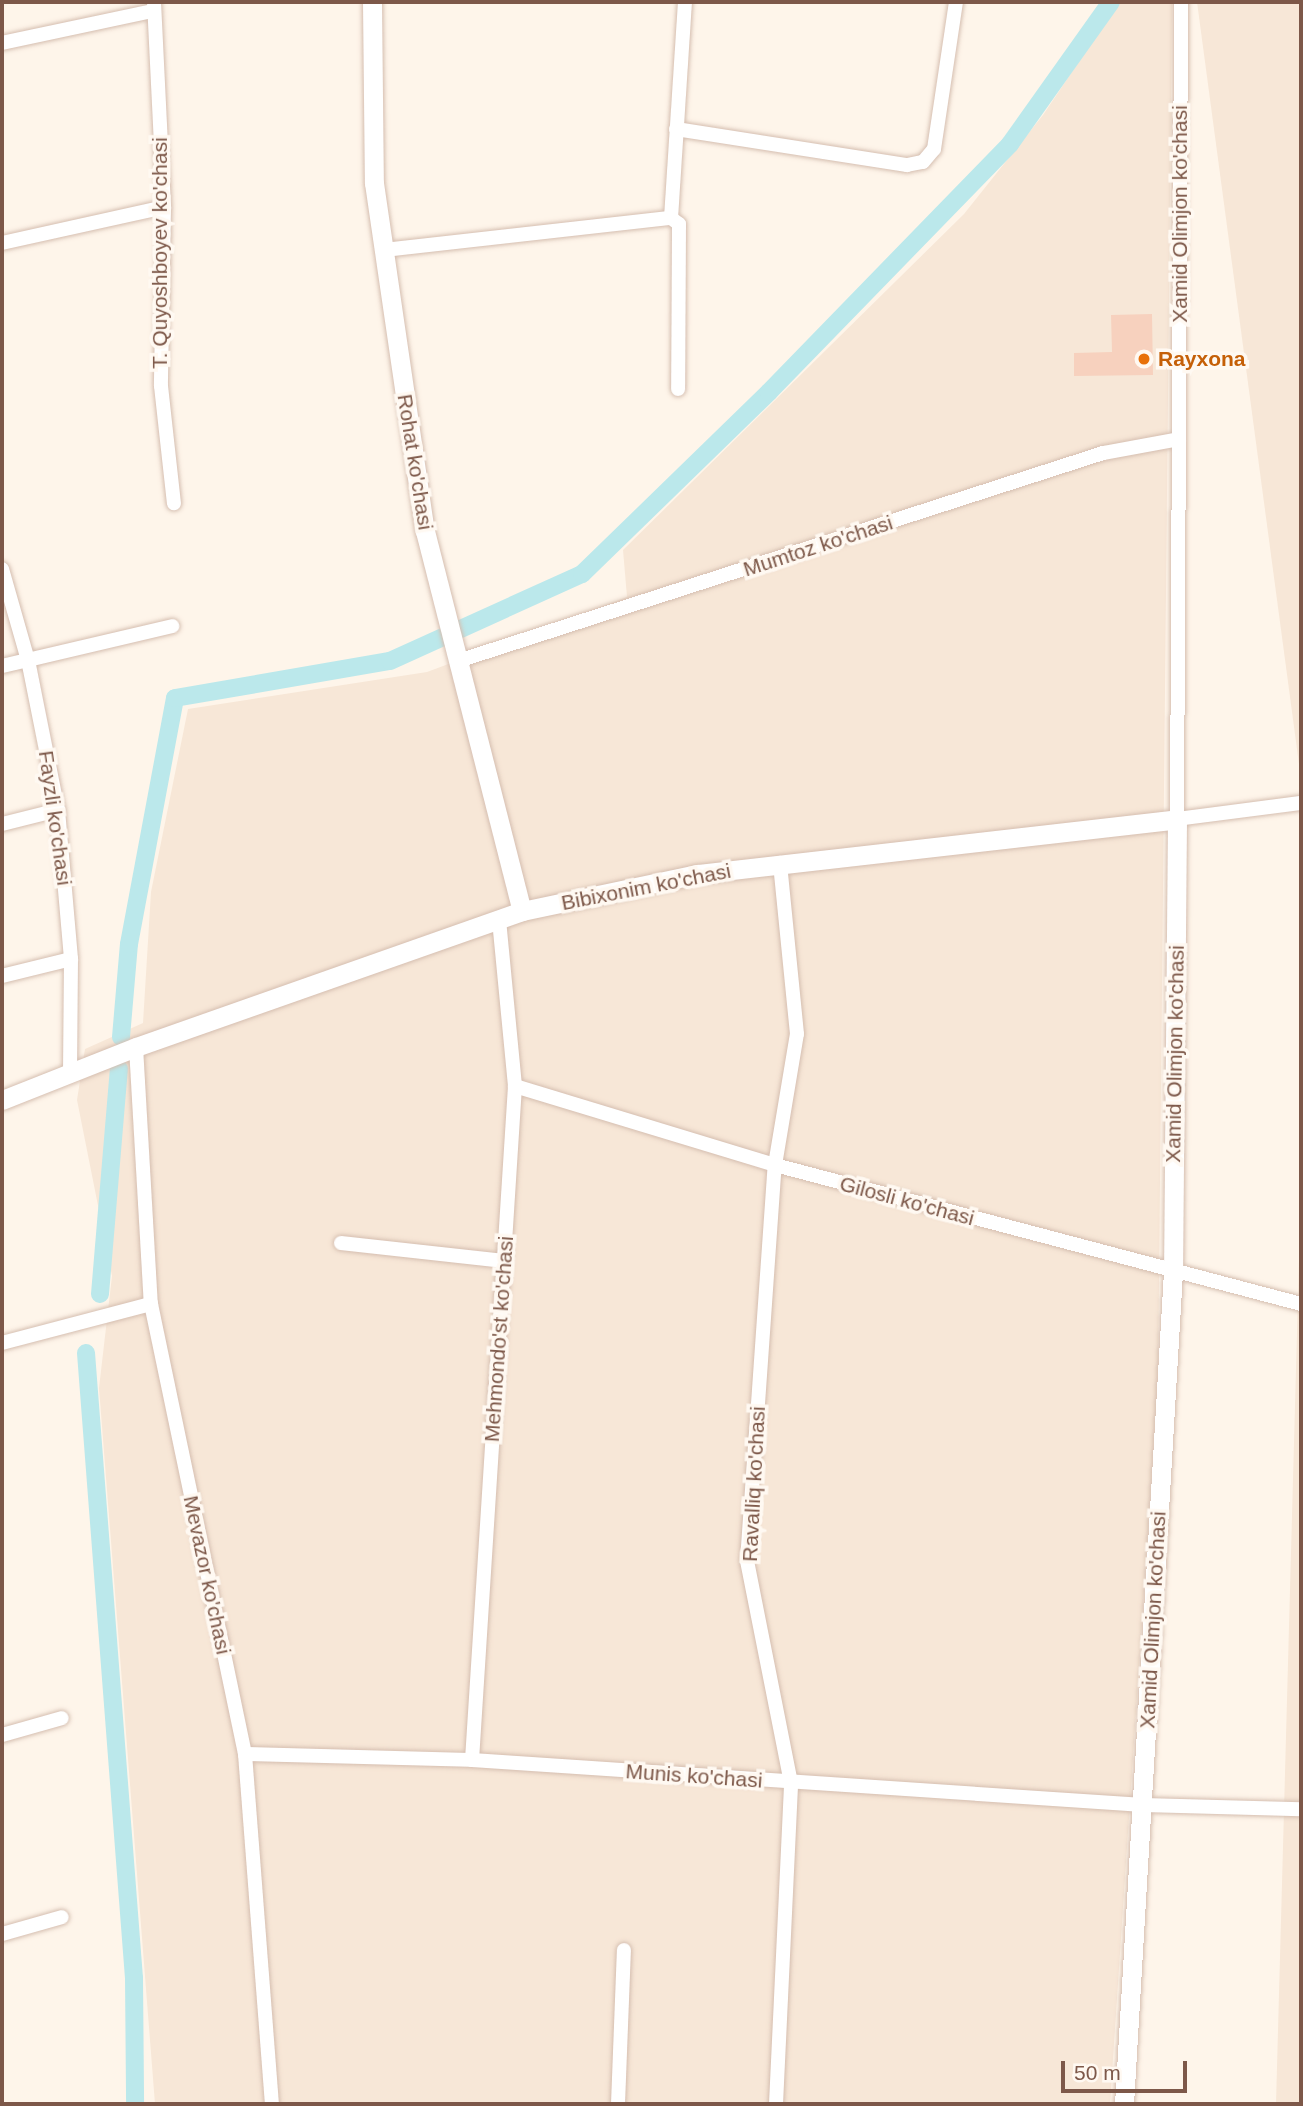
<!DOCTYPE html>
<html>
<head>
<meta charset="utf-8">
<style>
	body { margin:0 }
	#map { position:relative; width:1303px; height:2106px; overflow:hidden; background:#fef5ea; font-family:Helvetica,sans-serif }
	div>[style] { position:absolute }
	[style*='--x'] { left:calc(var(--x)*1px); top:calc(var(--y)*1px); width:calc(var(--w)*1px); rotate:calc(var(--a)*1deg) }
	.residential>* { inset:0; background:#f7e7d7 }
	.canal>* { height:18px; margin:-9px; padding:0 9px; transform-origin:9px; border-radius:9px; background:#bbe8eb }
	.building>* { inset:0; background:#f7d1be }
	.roads { filter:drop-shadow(0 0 2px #d5beb0) drop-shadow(0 0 2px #d5beb0) }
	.street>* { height:14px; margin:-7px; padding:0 7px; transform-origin:7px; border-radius:7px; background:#fff }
	.secondary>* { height:19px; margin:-9.5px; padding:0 9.5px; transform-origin:9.5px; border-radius:9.5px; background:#fff }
	.dots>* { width:19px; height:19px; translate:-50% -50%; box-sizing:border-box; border:4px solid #fff9f2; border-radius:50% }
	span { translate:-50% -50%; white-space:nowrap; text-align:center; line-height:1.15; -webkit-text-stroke:7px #fff9f2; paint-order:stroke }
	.street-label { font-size:21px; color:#7d5849 }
	.food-label { font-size:21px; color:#c56008; font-weight:700 }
	.left { translate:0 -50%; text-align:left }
	.frame { position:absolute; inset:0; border:4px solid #7d5849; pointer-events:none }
	.scale { position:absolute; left:1061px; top:2061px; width:126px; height:32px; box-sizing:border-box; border:4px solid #7d5849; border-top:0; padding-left:9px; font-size:21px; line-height:24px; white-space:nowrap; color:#7d5849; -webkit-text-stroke:5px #fff9f2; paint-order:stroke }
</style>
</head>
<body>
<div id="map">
	<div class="residential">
		<i style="clip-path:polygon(1119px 2px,1172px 2px,1158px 1379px,1110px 2104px,155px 2104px,99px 1388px,112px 1276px,77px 1100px,85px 1049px,143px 1023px,151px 892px,188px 709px,427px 672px,627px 597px,623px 550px,964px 214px,1043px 115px)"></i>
		<i style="clip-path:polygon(1197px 2px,1301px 2px,1301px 779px)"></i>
		<i style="clip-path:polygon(1301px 1186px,1301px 2104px,1276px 2104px)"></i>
	</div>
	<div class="canal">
		<i style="--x:121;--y:1037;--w:93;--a:-85.1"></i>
		<i style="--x:129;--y:944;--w:250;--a:-79.4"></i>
		<i style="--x:175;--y:698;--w:218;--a:-9.8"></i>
		<i style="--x:390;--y:661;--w:211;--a:-24.4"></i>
		<i style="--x:582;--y:574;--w:261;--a:-44.2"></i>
		<i style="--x:769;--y:392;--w:346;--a:-45.8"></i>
		<i style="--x:1010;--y:144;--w:174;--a:-54.6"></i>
		<i style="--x:100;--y:1294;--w:226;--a:-85.2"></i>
		<i style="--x:86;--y:1353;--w:627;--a:85.61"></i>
		<i style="--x:134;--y:1978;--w:126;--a:89.5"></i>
	</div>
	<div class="building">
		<i style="clip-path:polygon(1152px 314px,1153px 375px,1074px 376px,1074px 353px,1112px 352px,1111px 315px)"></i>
	</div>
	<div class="roads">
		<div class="street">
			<i style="--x:154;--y:2;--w:205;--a:87.2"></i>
			<i style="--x:164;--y:207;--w:179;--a:91"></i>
			<i style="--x:161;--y:386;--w:118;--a:83.7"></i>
			<i style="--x:1181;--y:2;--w:817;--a:90.28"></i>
			<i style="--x:1177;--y:819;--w:125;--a:-7.4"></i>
			<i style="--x:2;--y:43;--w:154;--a:-12"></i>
			<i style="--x:676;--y:129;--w:234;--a:8.9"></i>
			<i style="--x:907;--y:165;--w:16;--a:-11"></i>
			<i style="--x:923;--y:162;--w:17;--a:-50"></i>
			<i style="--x:934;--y:149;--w:149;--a:-81.5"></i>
			<i style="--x:671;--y:218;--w:216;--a:-86.3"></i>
			<i style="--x:2;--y:243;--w:166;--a:-12.5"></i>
			<i style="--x:384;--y:250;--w:289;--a:-6.4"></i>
			<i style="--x:671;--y:218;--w:10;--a:37"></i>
			<i style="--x:679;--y:224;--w:165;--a:90.3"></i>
			<i style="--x:2;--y:569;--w:95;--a:74.1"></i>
			<i style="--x:28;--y:660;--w:153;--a:78.7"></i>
			<i style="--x:58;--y:810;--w:150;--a:85"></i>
			<i style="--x:71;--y:959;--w:113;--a:90.5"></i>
			<i style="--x:458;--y:661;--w:678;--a:-17.87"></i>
			<i style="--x:1103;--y:453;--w:77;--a:-10.4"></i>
			<i style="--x:2;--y:666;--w:175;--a:-13.2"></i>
			<i style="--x:2;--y:824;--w:58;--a:-14"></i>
			<i style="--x:2;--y:976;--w:71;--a:-13.8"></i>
			<i style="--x:136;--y:1047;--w:257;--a:86.7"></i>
			<i style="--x:151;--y:1304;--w:460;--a:78.2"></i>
			<i style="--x:245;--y:1754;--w:351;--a:85.6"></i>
			<i style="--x:515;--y:1086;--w:272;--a:16.9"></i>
			<i style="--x:775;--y:1165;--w:544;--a:14.8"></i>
			<i style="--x:341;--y:1243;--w:164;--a:6.3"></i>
			<i style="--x:2;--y:1343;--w:154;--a:-14.7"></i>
			<i style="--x:2;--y:1735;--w:62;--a:-15.8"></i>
			<i style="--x:245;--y:1754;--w:227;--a:1.5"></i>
			<i style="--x:472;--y:1760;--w:673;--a:3.84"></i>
			<i style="--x:1143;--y:1805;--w:158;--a:1.5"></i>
			<i style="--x:472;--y:1760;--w:675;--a:-86.35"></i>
			<i style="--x:515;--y:1086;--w:168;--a:-95.5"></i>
			<i style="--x:2;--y:1934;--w:62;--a:-15.8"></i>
			<i style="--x:618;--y:2104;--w:154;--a:-87.8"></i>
			<i style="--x:776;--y:2104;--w:321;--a:-87.3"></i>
			<i style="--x:791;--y:1783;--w:226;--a:-101.2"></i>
			<i style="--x:747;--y:1561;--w:397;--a:-86"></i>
			<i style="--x:775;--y:1165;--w:133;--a:-80.5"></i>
			<i style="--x:797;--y:1034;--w:172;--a:-95.7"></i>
		</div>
		<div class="secondary">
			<i style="--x:372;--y:2;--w:181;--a:89.4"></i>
			<i style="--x:374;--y:183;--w:352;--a:81.7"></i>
			<i style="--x:425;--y:531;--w:392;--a:75.7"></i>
			<i style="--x:2;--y:1100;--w:144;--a:-21.6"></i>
			<i style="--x:136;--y:1047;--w:409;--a:-19.4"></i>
			<i style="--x:522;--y:911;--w:179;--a:-11.9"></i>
			<i style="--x:697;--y:874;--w:483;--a:-6.5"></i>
			<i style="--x:1177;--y:819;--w:453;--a:90.5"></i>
			<i style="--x:1173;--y:1272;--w:833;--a:93.37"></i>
		</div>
	</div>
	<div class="dots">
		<i style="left:1144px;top:359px;background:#e8710a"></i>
	</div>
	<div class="street-label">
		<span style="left:1180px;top:214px;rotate:-90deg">Xamid Olimjon ko'chasi</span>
		<span style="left:160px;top:253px;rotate:-90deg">T. Quyoshboyev ko'chasi</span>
		<span style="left:415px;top:462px;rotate:81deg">Rohat ko'chasi</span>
		<span style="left:818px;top:546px;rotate:-18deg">Mumtoz ko'chasi</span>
		<span style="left:55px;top:818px;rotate:82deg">Fayzli ko'chasi</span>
		<span style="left:646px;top:887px;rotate:-11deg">Bibixonim ko'chasi</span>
		<span style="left:1175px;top:1054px;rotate:-89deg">Xamid Olimjon ko'chasi</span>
		<span style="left:907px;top:1201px;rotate:15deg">Gilosli ko'chasi</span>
		<span style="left:499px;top:1339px;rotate:-86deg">Mehmondo'st ko'chasi</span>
		<span style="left:754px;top:1484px;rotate:-87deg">Ravalliq ko'chasi</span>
		<span style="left:207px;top:1575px;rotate:78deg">Mevazor ko'chasi</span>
		<span style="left:1153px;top:1620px;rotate:-87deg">Xamid Olimjon ko'chasi</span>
		<span style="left:694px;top:1776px;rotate:4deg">Munis ko'chasi</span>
	</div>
	<div class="food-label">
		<span class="left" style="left:1158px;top:359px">Rayxona</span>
	</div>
	<div class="frame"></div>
	<div class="scale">50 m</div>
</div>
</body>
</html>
